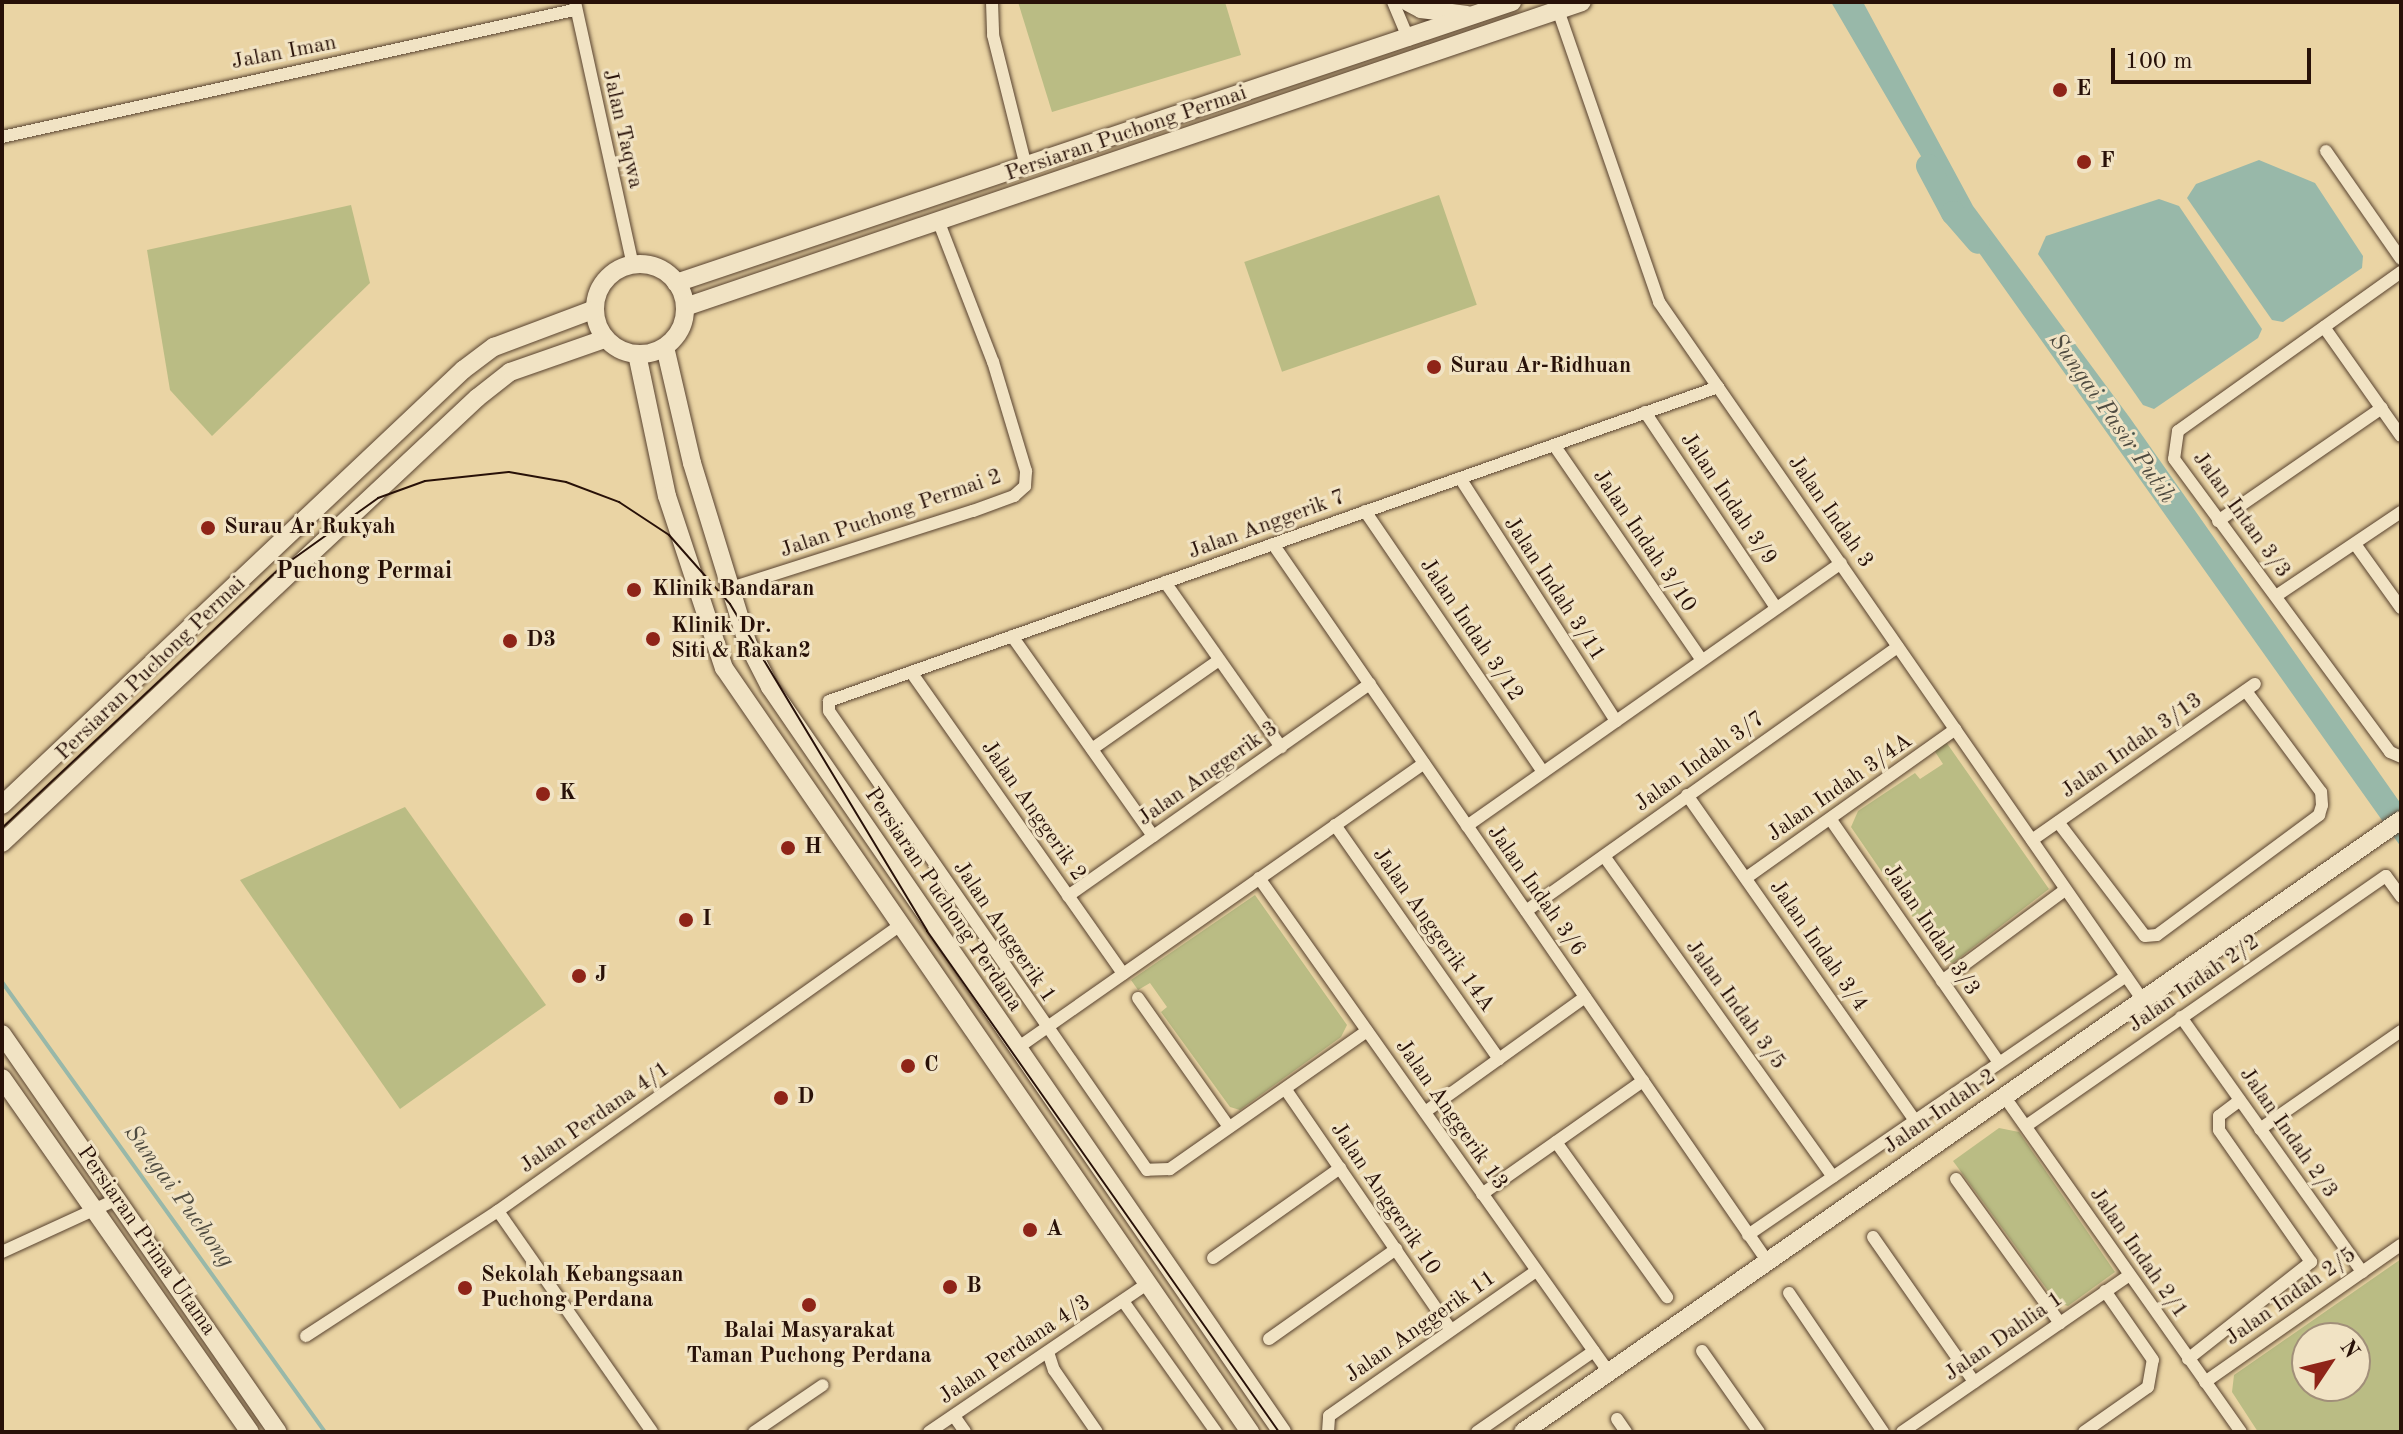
<!DOCTYPE html>
<html>
<head>
<meta charset="utf-8">
<style>
	body { margin:0 }
	#map { position:relative; width:2403px; height:1434px; overflow:hidden; background:#ead4a4; font-family:"Old Standard TT",serif }
	div>[style] { position:absolute }
	[style*='--x'] { left:calc(var(--x)*1px); top:calc(var(--y)*1px); width:calc(var(--w)*1px); rotate:calc(var(--a)*1deg) }
	.green>* { inset:0; background:#babc84; transform-origin:0 0 }
	.water>* { inset:0; background:#98b8a9 }
	.stream>* { height:4px; margin:-2px; padding:0 2px; transform-origin:2px; border-radius:2px; background:#98b8a9 }
	.river>* { height:24px; margin:-12px; padding:0 12px; transform-origin:12px; border-radius:12px; background:#98b8a9 }
	.roads { filter:drop-shadow(0 0 2px #58422f) drop-shadow(0 0 2px #58422f) }
	.street>* { height:12px; margin:-6px; padding:0 6px; transform-origin:6px; border-radius:6px; background:#f1e3c4 }
	.secondary>* { height:18px; margin:-9px; padding:0 9px; transform-origin:9px; border-radius:9px; background:#f1e3c4 }
	.secondary>.ring { margin:-9px; padding:0; box-sizing:content-box; background:none; border:18px solid #f1e3c4; border-radius:50% }
	.tram>* { height:2px; margin:-1px; padding:0 1px; transform-origin:1px; border-radius:1px; background:#281108 }
	.dots>* { width:22px; height:22px; translate:-50% -50%; box-sizing:border-box; border:4px solid #f1e3c4; border-radius:50% }
	span { translate:-50% -50%; white-space:nowrap; text-align:center; line-height:1.15; -webkit-text-stroke:6px #f1e3c4; paint-order:stroke }
	.street-label { font-size:22px; color:#281108 }
	.poi-label { font-size:22px; color:#281108; font-weight:700 }
	.left { translate:0 -50%; text-align:left }
	.water-label { font-size:24px; color:#4f4b40; font-style:italic }
	.neighbourhood-label { font-size:24px; color:#281108; font-weight:700 }
	.frame { position:absolute; inset:0; border:4px solid #281108; pointer-events:none }
	.north { position:absolute; left:2291px; top:1322px; width:80px; height:80px; box-sizing:border-box; background:#f1e3c4; border:2px solid #a18f79; border-radius:50%; rotate:55deg; font-size:22px; font-weight:700; line-height:32px; text-align:center; color:#281108 }
	.north::after { content:''; display:block; margin:auto; width:28px; height:36px; background:#8f2418; clip-path:polygon(50% 0,100% 100%,50% 72%,0 100%) }
	.scale { position:absolute; left:2111px; top:48px; width:200px; height:36px; box-sizing:border-box; border:4px solid #281108; border-top:0; padding-left:10px; font-size:24px; line-height:28px; white-space:nowrap; color:#281108; -webkit-text-stroke:6px #f1e3c4; paint-order:stroke }
</style>
</head>
<body>
<div id="map">
	<div class="green">
		<i style="clip-path:polygon(1018px 2px,1225px 2px,1241px 55px,1052px 112px)"></i>
		<i style="left:1439px;top:195px;width:116px;height:206px;rotate:71deg"></i>
		<i style="clip-path:polygon(351px 205px,370px 283px,212px 436px,170px 390px,147px 250px)"></i>
		<i style="clip-path:polygon(1946px 742px,2049px 889px,1953px 963px,1943px 961px,1851px 827px,1858px 811px,1915px 773px,1920px 779px,1943px 764px,1934px 750px)"></i>
		<i style="clip-path:polygon(405px 807px,546px 1005px,400px 1109px,240px 880px)"></i>
		<i style="clip-path:polygon(1255px 895px,1347px 1025px,1341px 1037px,1240px 1110px,1230px 1107px,1161px 1012px,1167px 1007px,1150px 983px,1138px 990px,1131px 980px)"></i>
		<i style="clip-path:polygon(1999px 1128px,2019px 1132px,2115px 1272px,2068px 1306px,2057px 1303px,1953px 1161px)"></i>
		<i style="clip-path:polygon(evenodd,2401px 1259px,2401px 1432px,2258px 1432px,2232px 1392px,2234px 1375px,2401px 1259px,2355px 1338px,2355px 1386px,2307px 1386px,2307px 1338px,2355px 1338px)"></i>
	</div>
	<div class="water">
		<i style="clip-path:polygon(1831px 2px,1863px 2px,1973px 206px,2130px 418px,2401px 804px,2401px 847px,1970px 240px)"></i>
		<i style="clip-path:polygon(2259px 160px,2315px 183px,2363px 256px,2362px 268px,2283px 322px,2272px 320px,2187px 198px,2196px 184px)"></i>
		<i style="clip-path:polygon(2159px 199px,2179px 206px,2262px 329px,2258px 338px,2154px 409px,2143px 405px,2038px 254px,2046px 236px)"></i>
	</div>
	<div class="stream">
		<i style="--x:2;--y:982;--w:554;--a:54.33"></i>
	</div>
	<div class="river">
		<i style="--x:1928;--y:166;--w:53;--a:62"></i>
		<i style="--x:1953;--y:213;--w:38;--a:49"></i>
	</div>
	<div class="roads">
		<div class="street">
			<i style="--x:575;--y:2;--w:269;--a:77.6"></i>
			<i style="--x:992;--y:2;--w:33;--a:88"></i>
			<i style="--x:993;--y:35;--w:135;--a:75.9"></i>
			<i style="--x:1393;--y:2;--w:41;--a:67.2"></i>
			<i style="--x:1558;--y:10;--w:309;--a:70.9"></i>
			<i style="--x:1659;--y:302;--w:848;--a:55.28"></i>
			<i style="--x:2;--y:137;--w:586;--a:-12.52"></i>
			<i style="--x:2326;--y:151;--w:131;--a:55.2"></i>
			<i style="--x:2401;--y:272;--w:274;--a:144.5"></i>
			<i style="--x:2178;--y:431;--w:28;--a:98"></i>
			<i style="--x:2174;--y:459;--w:364;--a:53.6"></i>
			<i style="--x:2390;--y:752;--w:12;--a:24"></i>
			<i style="--x:2324;--y:327;--w:133;--a:54.8"></i>
			<i style="--x:1645;--y:412;--w:236;--a:56.2"></i>
			<i style="--x:1554;--y:445;--w:261;--a:55.5"></i>
			<i style="--x:1460;--y:478;--w:289;--a:57.3"></i>
			<i style="--x:1365;--y:511;--w:316;--a:55.7"></i>
			<i style="--x:2218;--y:521;--w:199;--a:-34.6"></i>
			<i style="--x:1273;--y:544;--w:871;--a:55.43"></i>
			<i style="--x:2355;--y:544;--w:79;--a:54.3"></i>
			<i style="--x:1165;--y:582;--w:202;--a:54.9"></i>
			<i style="--x:731;--y:588;--w:254;--a:-17.7"></i>
			<i style="--x:973;--y:511;--w:44;--a:-20.1"></i>
			<i style="--x:1014;--y:496;--w:15;--a:-42"></i>
			<i style="--x:1025;--y:486;--w:15;--a:-86"></i>
			<i style="--x:1026;--y:471;--w:114;--a:-106.8"></i>
			<i style="--x:993;--y:362;--w:149;--a:-111.2"></i>
			<i style="--x:2276;--y:596;--w:151;--a:-33.9"></i>
			<i style="--x:1012;--y:636;--w:245;--a:54.8"></i>
			<i style="--x:911;--y:672;--w:369;--a:54.9"></i>
			<i style="--x:1092;--y:749;--w:155;--a:-35"></i>
			<i style="--x:1687;--y:795;--w:398;--a:55"></i>
			<i style="--x:1831;--y:820;--w:295;--a:55.3"></i>
			<i style="--x:2058;--y:822;--w:143;--a:52.7"></i>
			<i style="--x:2145;--y:936;--w:12;--a:-5"></i>
			<i style="--x:2157;--y:935;--w:202;--a:-36.5"></i>
			<i style="--x:2319;--y:815;--w:10;--a:-73"></i>
			<i style="--x:2322;--y:805;--w:13;--a:-94"></i>
			<i style="--x:2321;--y:792;--w:126;--a:-126.6"></i>
			<i style="--x:1335;--y:825;--w:286;--a:55"></i>
			<i style="--x:1467;--y:826;--w:457;--a:-35.1"></i>
			<i style="--x:2032;--y:840;--w:272;--a:-35"></i>
			<i style="--x:1604;--y:856;--w:394;--a:54.5"></i>
			<i style="--x:1259;--y:878;--w:608;--a:54.71"></i>
			<i style="--x:1746;--y:878;--w:257;--a:-35.4"></i>
			<i style="--x:1068;--y:896;--w:369;--a:-35.1"></i>
			<i style="--x:1526;--y:911;--w:456;--a:-35.4"></i>
			<i style="--x:1942;--y:981;--w:153;--a:-36.5"></i>
			<i style="--x:1138;--y:998;--w:158;--a:54.8"></i>
			<i style="--x:2181;--y:1017;--w:313;--a:54.6"></i>
			<i style="--x:1367;--y:1031;--w:241;--a:145"></i>
			<i style="--x:1170;--y:1169;--w:23;--a:178"></i>
			<i style="--x:1147;--y:1170;--w:558;--a:-124.71"></i>
			<i style="--x:829;--y:711;--w:10;--a:-90"></i>
			<i style="--x:829;--y:701;--w:943;--a:-19.45"></i>
			<i style="--x:1016;--y:1049;--w:498;--a:-35"></i>
			<i style="--x:1286;--y:1090;--w:291;--a:55.5"></i>
			<i style="--x:2004;--y:1096;--w:411;--a:54.8"></i>
			<i style="--x:1425;--y:1112;--w:197;--a:-35.7"></i>
			<i style="--x:2026;--y:1126;--w:438;--a:-34.8"></i>
			<i style="--x:2386;--y:876;--w:26;--a:54"></i>
			<i style="--x:2260;--y:1129;--w:172;--a:-34.8"></i>
			<i style="--x:1556;--y:1142;--w:191;--a:54.4"></i>
			<i style="--x:1956;--y:1179;--w:178;--a:54.2"></i>
			<i style="--x:1482;--y:1194;--w:197;--a:-35.1"></i>
			<i style="--x:498;--y:1211;--w:269;--a:55.1"></i>
			<i style="--x:1748;--y:1235;--w:458;--a:-34.4"></i>
			<i style="--x:1873;--y:1237;--w:177;--a:55.1"></i>
			<i style="--x:2;--y:1252;--w:127;--a:-24.7"></i>
			<i style="--x:1213;--y:1258;--w:156;--a:-35.3"></i>
			<i style="--x:1789;--y:1293;--w:168;--a:55.9"></i>
			<i style="--x:1123;--y:1301;--w:161;--a:54.6"></i>
			<i style="--x:306;--y:1336;--w:229;--a:-33.1"></i>
			<i style="--x:498;--y:1211;--w:494;--a:-35.4"></i>
			<i style="--x:1269;--y:1339;--w:156;--a:-35.3"></i>
			<i style="--x:1702;--y:1351;--w:99;--a:54.9"></i>
			<i style="--x:1048;--y:1352;--w:19;--a:72"></i>
			<i style="--x:1054;--y:1370;--w:75;--a:55.3"></i>
			<i style="--x:2188;--y:1359;--w:157;--a:-38.3"></i>
			<i style="--x:2311;--y:1262;--w:161;--a:-124.9"></i>
			<i style="--x:2219;--y:1130;--w:14;--a:-90"></i>
			<i style="--x:2219;--y:1116;--w:26;--a:-37"></i>
			<i style="--x:2205;--y:1382;--w:239;--a:-35"></i>
			<i style="--x:954;--y:1416;--w:19;--a:55"></i>
			<i style="--x:1617;--y:1419;--w:16;--a:55"></i>
			<i style="--x:754;--y:1432;--w:83;--a:-34.3"></i>
			<i style="--x:929;--y:1432;--w:263;--a:-34.2"></i>
			<i style="--x:1328;--y:1432;--w:16;--a:-86"></i>
			<i style="--x:1329;--y:1416;--w:253;--a:-35"></i>
			<i style="--x:1477;--y:1432;--w:142;--a:-34.7"></i>
			<i style="--x:1902;--y:1432;--w:275;--a:-34.6"></i>
			<i style="--x:2084;--y:1432;--w:78;--a:-35.1"></i>
			<i style="--x:2148;--y:1387;--w:27;--a:-80"></i>
			<i style="--x:2153;--y:1360;--w:84;--a:-124.8"></i>
		</div>
		<div class="secondary">
			<i style="--x:1408;--y:2;--w:15;--a:28"></i>
			<i style="--x:1421;--y:9;--w:46;--a:7.4"></i>
			<i class="ring" style="left:595px;top:264px;width:72px;height:72px"></i>
			<i style="--x:676;--y:283;--w:882;--a:-18.58"></i>
			<i style="--x:685;--y:307;--w:947;--a:-18.78"></i>
			<i style="--x:665;--y:347;--w:119;--a:76.9"></i>
			<i style="--x:692;--y:463;--w:187;--a:72.9"></i>
			<i style="--x:747;--y:642;--w:51;--a:62.9"></i>
			<i style="--x:770;--y:687;--w:904;--a:55.5"></i>
			<i style="--x:637;--y:354;--w:145;--a:78.1"></i>
			<i style="--x:667;--y:496;--w:181;--a:71.7"></i>
			<i style="--x:724;--y:668;--w:928;--a:55.45"></i>
			<i style="--x:2;--y:805;--w:634;--a:-43.34"></i>
			<i style="--x:463;--y:370;--w:39;--a:-37"></i>
			<i style="--x:494;--y:347;--w:108;--a:-20.6"></i>
			<i style="--x:2;--y:843;--w:651;--a:-43.13"></i>
			<i style="--x:477;--y:398;--w:42;--a:-38.2"></i>
			<i style="--x:510;--y:372;--w:100;--a:-19.3"></i>
			<i style="--x:2;--y:1034;--w:484;--a:55.3"></i>
			<i style="--x:2;--y:1078;--w:432;--a:55"></i>
			<i style="--x:1523;--y:1432;--w:1070;--a:-34.88"></i>
		</div>
	</div>
	<div class="tram">
		<i style="--x:2;--y:828;--w:379;--a:-43.1"></i>
		<i style="--x:279;--y:569;--w:122;--a:-35.6"></i>
		<i style="--x:378;--y:498;--w:50;--a:-19.9"></i>
		<i style="--x:425;--y:481;--w:84;--a:-6.1"></i>
		<i style="--x:509;--y:472;--w:58;--a:10"></i>
		<i style="--x:566;--y:482;--w:57;--a:20.7"></i>
		<i style="--x:619;--y:502;--w:60;--a:33.4"></i>
		<i style="--x:669;--y:535;--w:92;--a:48.5"></i>
		<i style="--x:730;--y:604;--w:382;--a:58.9"></i>
		<i style="--x:927;--y:931;--w:612;--a:54.91"></i>
	</div>
	<div class="dots">
		<i style="left:2060px;top:90px;background:#8f2418"></i>
		<i style="left:2084px;top:162px;background:#8f2418"></i>
		<i style="left:1434px;top:367px;background:#8f2418"></i>
		<i style="left:208px;top:528px;background:#8f2418"></i>
		<i style="left:634px;top:590px;background:#8f2418"></i>
		<i style="left:653px;top:639px;background:#8f2418"></i>
		<i style="left:510px;top:641px;background:#8f2418"></i>
		<i style="left:543px;top:794px;background:#8f2418"></i>
		<i style="left:788px;top:848px;background:#8f2418"></i>
		<i style="left:686px;top:920px;background:#8f2418"></i>
		<i style="left:579px;top:976px;background:#8f2418"></i>
		<i style="left:908px;top:1066px;background:#8f2418"></i>
		<i style="left:781px;top:1098px;background:#8f2418"></i>
		<i style="left:1030px;top:1230px;background:#8f2418"></i>
		<i style="left:950px;top:1287px;background:#8f2418"></i>
		<i style="left:465px;top:1288px;background:#8f2418"></i>
		<i style="left:809px;top:1305px;background:#8f2418"></i>
	</div>
	<div class="street-label">
		<span style="left:284px;top:53px;rotate:-11deg">Jalan Iman</span>
		<span style="left:622px;top:129px;rotate:77deg">Jalan Taqwa</span>
		<span style="left:1126px;top:134px;rotate:-19deg">Persiaran Puchong Permai</span>
		<span style="left:1728px;top:499px;rotate:56deg">Jalan Indah 3/9</span>
		<span style="left:1830px;top:512px;rotate:55deg">Jalan Indah 3</span>
		<span style="left:891px;top:514px;rotate:-19deg">Jalan Puchong Permai 2</span>
		<span style="left:2241px;top:515px;rotate:54deg">Jalan Intan 3/3</span>
		<span style="left:1267px;top:525px;rotate:-20deg">Jalan Anggerik 7</span>
		<span style="left:1644px;top:541px;rotate:56deg">Jalan Indah 3/10</span>
		<span style="left:1554px;top:589px;rotate:57deg">Jalan Indah 3/11</span>
		<span style="left:1471px;top:630px;rotate:56deg">Jalan Indah 3/12</span>
		<span style="left:151px;top:669px;rotate:-44deg">Persiaran Puchong Permai</span>
		<span style="left:2132px;top:746px;rotate:-35deg">Jalan Indah 3/13</span>
		<span style="left:1700px;top:762px;rotate:-36deg">Jalan Indah 3/7</span>
		<span style="left:1208px;top:774px;rotate:-35deg">Jalan Anggerik 3</span>
		<span style="left:1840px;top:788px;rotate:-35deg">Jalan Indah 3/4A</span>
		<span style="left:1033px;top:811px;rotate:55deg">Jalan Anggerik 2</span>
		<span style="left:1536px;top:891px;rotate:55deg">Jalan Indah 3/6</span>
		<span style="left:943px;top:900px;rotate:56deg">Persiaran Puchong Perdana</span>
		<span style="left:1433px;top:930px;rotate:55deg">Jalan Anggerik 14A</span>
		<span style="left:1931px;top:930px;rotate:56deg">Jalan Indah 3/3</span>
		<span style="left:1004px;top:932px;rotate:56deg">Jalan Anggerik 1</span>
		<span style="left:1818px;top:946px;rotate:55deg">Jalan Indah 3/4</span>
		<span style="left:2194px;top:984px;rotate:-35deg">Jalan Indah 2/2</span>
		<span style="left:1735px;top:1005px;rotate:54deg">Jalan Indah 3/5</span>
		<span style="left:1940px;top:1112px;rotate:-35deg">Jalan Indah 2</span>
		<span style="left:1451px;top:1115px;rotate:55deg">Jalan Anggerik 13</span>
		<span style="left:595px;top:1118px;rotate:-35deg">Jalan Perdana 4/1</span>
		<span style="left:2288px;top:1133px;rotate:55deg">Jalan Indah 2/3</span>
		<span style="left:1385px;top:1199px;rotate:56deg">Jalan Anggerik 10</span>
		<span style="left:146px;top:1241px;rotate:55deg">Persiaran Prima Utama</span>
		<span style="left:2138px;top:1253px;rotate:55deg">Jalan Indah 2/1</span>
		<span style="left:2291px;top:1297px;rotate:-35deg">Jalan Indah 2/5</span>
		<span style="left:1421px;top:1327px;rotate:-35deg">Jalan Anggerik 11</span>
		<span style="left:2004px;top:1337px;rotate:-35deg">Jalan Dahlia 1</span>
		<span style="left:1015px;top:1350px;rotate:-34deg">Jalan Perdana 4/3</span>
	</div>
	<div class="poi-label">
		<span class="left" style="left:2076px;top:90px">E</span>
		<span class="left" style="left:2100px;top:162px">F</span>
		<span class="left" style="left:1450px;top:367px">Surau Ar-Ridhuan</span>
		<span class="left" style="left:224px;top:528px">Surau Ar Rukyah</span>
		<span class="left" style="left:652px;top:590px">Klinik Bandaran</span>
		<span class="left" style="left:671px;top:639px">Klinik Dr.<br>Siti &amp; Rakan2</span>
		<span class="left" style="left:526px;top:641px">D3</span>
		<span class="left" style="left:559px;top:794px">K</span>
		<span class="left" style="left:804px;top:848px">H</span>
		<span class="left" style="left:702px;top:920px">I</span>
		<span class="left" style="left:595px;top:976px">J</span>
		<span class="left" style="left:924px;top:1066px">C</span>
		<span class="left" style="left:797px;top:1098px">D</span>
		<span class="left" style="left:1046px;top:1230px">A</span>
		<span class="left" style="left:481px;top:1288px">Sekolah Kebangsaan<br>Puchong Perdana</span>
		<span class="left" style="left:966px;top:1287px">B</span>
		<span style="left:809px;top:1344px">Balai Masyarakat<br>Taman Puchong Perdana</span>
	</div>
	<div class="water-label">
		<span style="left:2111px;top:419px;rotate:55deg">Sungai Pasir Putih</span>
		<span style="left:178px;top:1197px;rotate:54deg">Sungai Puchong</span>
	</div>
	<div class="neighbourhood-label">
		<span style="left:364px;top:573px">Puchong Permai</span>
	</div>
	<div class="frame"></div>
	<div class="north">N</div>
	<div class="scale">100 m</div>
</div>
</body>
</html>
